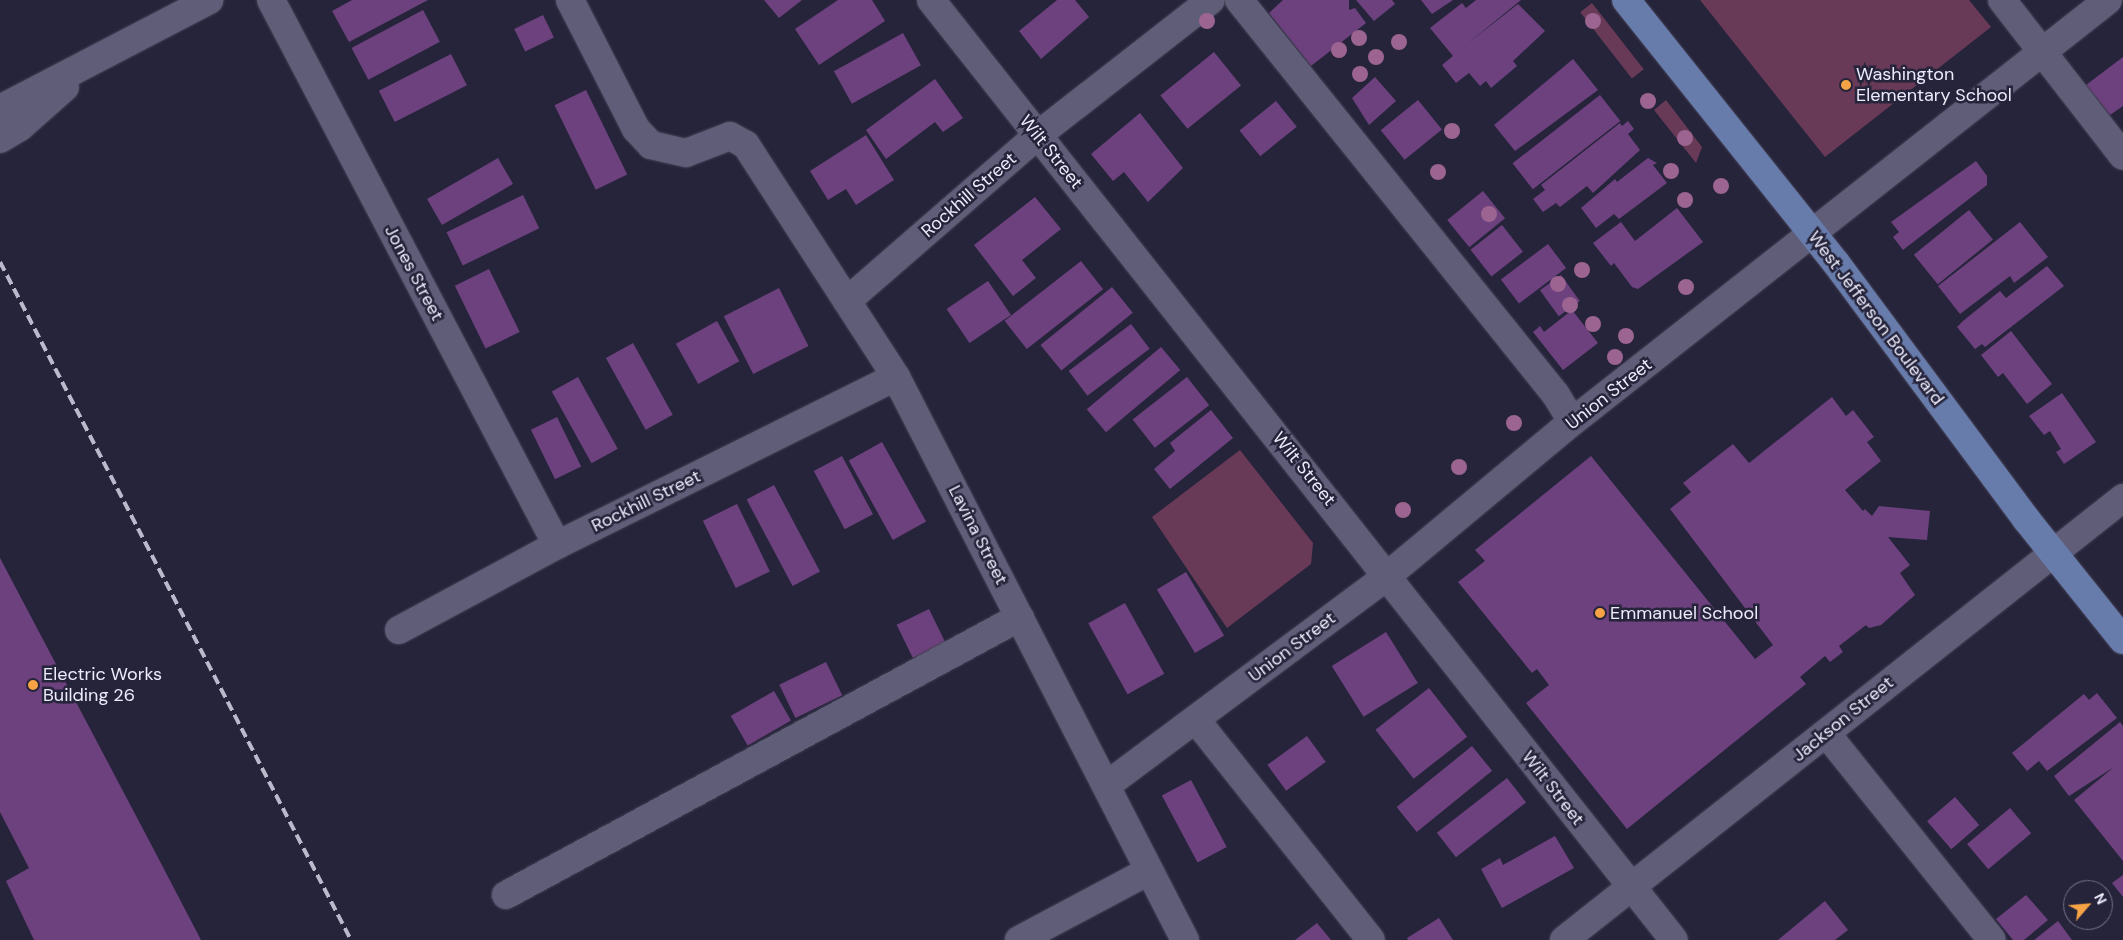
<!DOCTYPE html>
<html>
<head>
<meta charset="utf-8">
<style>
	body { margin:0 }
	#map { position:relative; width:2123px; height:940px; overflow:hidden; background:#26243b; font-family:"DM Sans",sans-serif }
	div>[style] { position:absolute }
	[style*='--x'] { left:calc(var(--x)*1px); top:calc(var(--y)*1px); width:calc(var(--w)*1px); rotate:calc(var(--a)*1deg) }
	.green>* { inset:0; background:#693a57; transform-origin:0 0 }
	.building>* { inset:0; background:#6d417e; transform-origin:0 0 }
	.roads { filter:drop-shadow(0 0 1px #454256) drop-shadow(0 0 1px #454256) }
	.minor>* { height:28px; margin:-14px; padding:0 14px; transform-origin:14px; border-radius:14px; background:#5f5d78 }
	.major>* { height:28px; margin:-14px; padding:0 14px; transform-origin:14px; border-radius:14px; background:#687cac }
	.rail>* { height:4px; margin-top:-2px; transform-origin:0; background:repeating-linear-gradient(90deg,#bbbacc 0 10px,transparent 0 15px) }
	.trees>* { width:16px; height:16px; margin:-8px; border-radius:50%; background:#9c6490 }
	.dots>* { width:14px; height:14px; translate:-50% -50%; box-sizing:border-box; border:2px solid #26243b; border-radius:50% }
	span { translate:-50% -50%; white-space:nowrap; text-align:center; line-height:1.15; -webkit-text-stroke:5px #26243b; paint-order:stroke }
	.poi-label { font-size:18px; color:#edecfc }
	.left { translate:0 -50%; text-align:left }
	.street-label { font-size:18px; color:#edecfc }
	.north { position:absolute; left:2063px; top:880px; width:50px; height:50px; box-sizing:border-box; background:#26243b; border:1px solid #767488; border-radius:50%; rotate:63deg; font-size:14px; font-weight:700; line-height:20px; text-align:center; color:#edecfc }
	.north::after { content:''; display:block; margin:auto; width:18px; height:22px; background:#f5a345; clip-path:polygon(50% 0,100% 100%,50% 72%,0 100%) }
</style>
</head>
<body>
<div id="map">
	<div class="green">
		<i style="clip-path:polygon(1700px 0,1969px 0,1991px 27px,1825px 157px)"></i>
		<i style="left:1592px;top:3px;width:84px;height:15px;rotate:52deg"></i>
		<i style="clip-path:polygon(1666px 100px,1702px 147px,1696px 163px,1654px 110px)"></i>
		<i style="clip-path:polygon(1240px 450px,1313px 543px,1311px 564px,1227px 628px,1152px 517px)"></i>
	</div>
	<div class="building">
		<i style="clip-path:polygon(352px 0,428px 0,349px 42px,332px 11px)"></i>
		<i style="clip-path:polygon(764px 0,802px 0,779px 18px)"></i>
		<i style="clip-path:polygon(838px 0,872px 0,885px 21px,819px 65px,795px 29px)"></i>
		<i style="clip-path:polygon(1057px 0,1075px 0,1089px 17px,1041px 59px,1019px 31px)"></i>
		<i style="clip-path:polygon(1283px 0,1349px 0,1349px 10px,1355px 8px,1366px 23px,1311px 66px,1269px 13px)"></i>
		<i style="clip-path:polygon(1356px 0,1392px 0,1395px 4px,1374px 21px)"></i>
		<i style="clip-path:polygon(1421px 0,1453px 0,1432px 14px)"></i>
		<i style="clip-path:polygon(1476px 0,1521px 0,1467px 44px,1518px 4px,1545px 31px,1513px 61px,1517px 66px,1491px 88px,1486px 81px,1480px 86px,1469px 73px,1456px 83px,1442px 65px,1453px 56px,1430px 28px,1462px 3px,1466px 8px)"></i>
		<i style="left:423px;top:10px;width:36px;height:81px;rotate:62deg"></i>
		<i style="left:543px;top:15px;width:25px;height:32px;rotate:64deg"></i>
		<i style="left:903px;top:33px;width:37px;height:79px;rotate:61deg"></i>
		<i style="left:1214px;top:52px;width:43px;height:69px;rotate:51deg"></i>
		<i style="left:451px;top:54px;width:35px;height:81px;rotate:63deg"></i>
		<i style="clip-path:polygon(2123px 57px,2123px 106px,2110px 115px,2086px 85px)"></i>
		<i style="clip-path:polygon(1573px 59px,1598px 90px,1515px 151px,1494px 125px)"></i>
		<i style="clip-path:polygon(1375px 77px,1396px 101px,1369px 125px,1352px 98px)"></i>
		<i style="clip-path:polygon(935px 79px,963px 118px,943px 132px,935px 122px,886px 159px,866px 130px)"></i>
		<i style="left:586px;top:90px;width:94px;height:35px;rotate:64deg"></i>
		<i style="left:1600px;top:95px;width:33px;height:111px;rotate:52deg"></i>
		<i style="left:1418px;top:100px;width:38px;height:48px;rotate:51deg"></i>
		<i style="left:1276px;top:101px;width:33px;height:47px;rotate:51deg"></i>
		<i style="clip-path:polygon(1140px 113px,1183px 168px,1148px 202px,1124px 172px,1113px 181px,1091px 154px)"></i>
		<i style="clip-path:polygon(1628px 121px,1634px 129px,1628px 134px,1640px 150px,1593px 193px,1587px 186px,1560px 207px,1556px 203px,1543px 212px,1533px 199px,1545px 190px,1541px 185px,1620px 123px,1622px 126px)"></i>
		<i style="clip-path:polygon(866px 135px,894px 180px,856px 205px,846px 189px,828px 200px,810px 171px)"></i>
		<i style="left:498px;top:158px;width:30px;height:82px;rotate:60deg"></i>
		<i style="clip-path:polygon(1648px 158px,1657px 163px,1653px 165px,1667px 183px,1619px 219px,1614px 214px,1596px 228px,1581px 208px,1615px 179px,1617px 182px)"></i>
		<i style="clip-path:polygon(1976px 161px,1987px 176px,1987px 185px,1903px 250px,1893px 237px,1899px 232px,1891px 222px)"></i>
		<i style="left:1483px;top:191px;width:35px;height:46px;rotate:51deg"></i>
		<i style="left:523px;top:195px;width:37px;height:85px;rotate:64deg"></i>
		<i style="clip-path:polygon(1035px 197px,1061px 229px,1022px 260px,1036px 278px,1013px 296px,974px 245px)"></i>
		<i style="clip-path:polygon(1677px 208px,1703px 242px,1638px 289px,1632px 287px,1614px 263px,1611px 266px,1593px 243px,1621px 222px,1635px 241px)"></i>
		<i style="left:1969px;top:210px;width:38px;height:71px;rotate:51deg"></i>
		<i style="clip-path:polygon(2020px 222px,2048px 257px,2014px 283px,2010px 276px,1960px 314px,1938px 286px)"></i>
		<i style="left:1502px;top:225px;width:34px;height:40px;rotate:52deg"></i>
		<i style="left:1548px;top:244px;width:30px;height:59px;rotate:53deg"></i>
		<i style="left:1081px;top:261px;width:36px;height:97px;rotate:52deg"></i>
		<i style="clip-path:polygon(2047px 266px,2064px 286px,1985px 347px,1982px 344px,1975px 349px,1957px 327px,1963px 321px,2000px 291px,2006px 298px)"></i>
		<i style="left:489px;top:269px;width:70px;height:38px;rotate:64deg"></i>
		<i style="left:1561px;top:275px;width:32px;height:26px;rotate:54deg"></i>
		<i style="left:988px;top:281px;width:41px;height:50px;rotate:56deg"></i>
		<i style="left:1112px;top:287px;width:33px;height:92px;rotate:51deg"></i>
		<i style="left:779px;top:288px;width:65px;height:62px;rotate:63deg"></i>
		<i style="clip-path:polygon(1572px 310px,1598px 343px,1563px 370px,1533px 332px,1540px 326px,1544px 332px)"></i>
		<i style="left:717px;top:321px;width:46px;height:47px;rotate:61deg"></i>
		<i style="left:1131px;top:324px;width:31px;height:78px;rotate:53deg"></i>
		<i style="clip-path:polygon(2011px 331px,2052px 384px,2027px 404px,2003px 373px,1998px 377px,1981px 355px)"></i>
		<i style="left:633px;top:343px;width:82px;height:31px;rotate:61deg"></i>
		<i style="left:1161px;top:347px;width:30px;height:97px;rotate:50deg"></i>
		<i style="left:578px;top:377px;width:82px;height:30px;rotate:61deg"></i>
		<i style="left:1187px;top:377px;width:36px;height:69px;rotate:52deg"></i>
		<i style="clip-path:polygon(2062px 393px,2096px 442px,2064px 464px,2056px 452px,2061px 449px,2050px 431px,2044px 435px,2029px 416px)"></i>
		<i style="clip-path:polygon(1832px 397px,1846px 416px,1853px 410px,1864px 424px,1874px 437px,1867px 442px,1881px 461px,1845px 490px,1863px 511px,1865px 509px,1872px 516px,1879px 506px,1930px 511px,1927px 540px,1888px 537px,1910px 565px,1900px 573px,1915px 595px,1881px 625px,1869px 628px,1866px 625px,1839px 646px,1843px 652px,1830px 662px,1825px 656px,1800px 677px,1806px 684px,1627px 829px,1526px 703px,1549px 685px,1537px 669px,1532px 673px,1458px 582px,1485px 561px,1475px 550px,1591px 456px,1755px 659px,1773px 645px,1670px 509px,1691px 492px,1683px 483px,1733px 444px,1749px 463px)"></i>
		<i style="clip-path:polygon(1211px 410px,1233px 438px,1170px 489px,1154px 469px,1175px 451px,1170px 443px)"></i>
		<i style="left:557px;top:417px;width:55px;height:29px;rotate:64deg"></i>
		<i style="left:882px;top:442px;width:91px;height:38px;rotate:61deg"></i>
		<i style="left:842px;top:456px;width:66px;height:32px;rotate:62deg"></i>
		<i style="left:774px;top:485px;width:98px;height:31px;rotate:62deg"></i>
		<i style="left:737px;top:504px;width:75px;height:38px;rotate:64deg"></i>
		<i style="clip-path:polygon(0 558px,153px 848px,201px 940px,34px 940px,6px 881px,29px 868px,0 812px)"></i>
		<i style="left:1186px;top:572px;width:74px;height:34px;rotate:59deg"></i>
		<i style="left:1125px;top:603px;width:81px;height:42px;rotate:61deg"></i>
		<i style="left:929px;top:609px;width:37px;height:36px;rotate:64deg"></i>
		<i style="left:1386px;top:632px;width:60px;height:64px;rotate:58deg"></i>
		<i style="left:826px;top:662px;width:37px;height:52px;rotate:64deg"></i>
		<i style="left:1429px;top:688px;width:62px;height:68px;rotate:52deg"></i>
		<i style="left:774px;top:691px;width:34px;height:50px;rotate:60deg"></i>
		<i style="clip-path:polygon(2097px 693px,2117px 718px,2047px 771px,2039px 761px,2027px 771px,2012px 753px,2084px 694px,2089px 700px)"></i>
		<i style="clip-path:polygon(2120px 722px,2123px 726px,2123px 861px,2074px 800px,2114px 767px,2069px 796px,2054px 776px)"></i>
		<i style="left:1307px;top:736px;width:32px;height:49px;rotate:54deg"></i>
		<i style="left:1472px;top:746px;width:32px;height:97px;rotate:51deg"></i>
		<i style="left:1507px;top:778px;width:31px;height:89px;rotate:52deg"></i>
		<i style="left:1191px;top:780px;width:76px;height:33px;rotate:62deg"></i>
		<i style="left:1955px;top:797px;width:37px;height:37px;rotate:49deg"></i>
		<i style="left:2010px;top:808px;width:33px;height:56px;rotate:50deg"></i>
		<i style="clip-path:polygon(1555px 836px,1574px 868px,1502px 908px,1481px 869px,1500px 858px,1503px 865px)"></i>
		<i style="clip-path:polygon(2123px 875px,2123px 897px,2112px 883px)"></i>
		<i style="clip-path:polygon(2026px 895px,2048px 920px,2024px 940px,2013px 940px,1996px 919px)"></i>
		<i style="clip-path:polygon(1825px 901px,1848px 930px,1835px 940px,1778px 940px)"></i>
		<i style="clip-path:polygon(1439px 918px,1453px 940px,1408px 940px,1407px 938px)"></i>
		<i style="clip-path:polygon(2058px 921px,2072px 940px,2034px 940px)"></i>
		<i style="clip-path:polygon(1317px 923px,1331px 940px,1295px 940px)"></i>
	</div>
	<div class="roads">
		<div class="minor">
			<i style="--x:271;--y:0;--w:615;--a:62.31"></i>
			<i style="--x:570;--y:0;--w:145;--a:62.9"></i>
			<i style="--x:636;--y:129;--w:22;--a:47"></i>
			<i style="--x:651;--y:145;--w:36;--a:13"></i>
			<i style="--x:686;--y:153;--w:47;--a:-21.1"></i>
			<i style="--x:730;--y:136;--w:18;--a:29"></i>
			<i style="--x:746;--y:145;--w:276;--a:57.1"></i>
			<i style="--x:896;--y:377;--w:633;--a:62.83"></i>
			<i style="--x:931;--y:0;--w:1198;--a:51.68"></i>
			<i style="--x:1239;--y:0;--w:506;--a:51.25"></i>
			<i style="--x:1556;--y:395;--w:31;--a:59"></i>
			<i style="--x:2002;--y:0;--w:197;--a:52.2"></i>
			<i style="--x:0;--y:109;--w:236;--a:-27.5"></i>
			<i style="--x:0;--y:139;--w:23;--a:-31"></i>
			<i style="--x:20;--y:127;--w:60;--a:-41.6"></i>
			<i style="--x:847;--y:301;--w:253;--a:-41"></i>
			<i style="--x:1038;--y:135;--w:219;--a:-38"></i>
			<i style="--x:399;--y:630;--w:179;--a:-28.3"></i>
			<i style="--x:557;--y:545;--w:378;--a:-26.4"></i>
			<i style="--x:1196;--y:720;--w:281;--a:51.5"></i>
			<i style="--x:1826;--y:733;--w:265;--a:51.3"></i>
			<i style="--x:1107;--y:785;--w:349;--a:-36.7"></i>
			<i style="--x:1387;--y:576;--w:241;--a:-39.8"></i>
			<i style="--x:1572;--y:422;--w:682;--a:-38.21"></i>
			<i style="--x:506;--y:895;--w:584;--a:-28.41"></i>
			<i style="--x:1019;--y:940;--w:147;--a:-28"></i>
			<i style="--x:1564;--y:940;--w:713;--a:-38.33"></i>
		</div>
		<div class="major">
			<i style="--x:1626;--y:0;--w:337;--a:51.4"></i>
			<i style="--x:1836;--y:263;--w:319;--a:53.4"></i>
			<i style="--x:2026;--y:519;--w:155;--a:51.3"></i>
		</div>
	</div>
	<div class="rail">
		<i style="--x:0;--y:262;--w:763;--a:62.63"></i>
	</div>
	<div class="trees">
		<i style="left:1207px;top:21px"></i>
		<i style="left:1593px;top:21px"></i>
		<i style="left:1359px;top:38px"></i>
		<i style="left:1399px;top:42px"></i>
		<i style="left:1339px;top:50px"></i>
		<i style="left:1376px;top:57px"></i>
		<i style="left:1360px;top:74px"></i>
		<i style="left:1648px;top:101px"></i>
		<i style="left:1452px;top:131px"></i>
		<i style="left:1685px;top:138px"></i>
		<i style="left:1671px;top:171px"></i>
		<i style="left:1438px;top:172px"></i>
		<i style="left:1721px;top:186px"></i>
		<i style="left:1685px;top:200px"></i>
		<i style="left:1489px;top:214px"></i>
		<i style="left:1582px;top:270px"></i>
		<i style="left:1558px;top:284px"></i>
		<i style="left:1686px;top:287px"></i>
		<i style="left:1570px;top:305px"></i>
		<i style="left:1593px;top:324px"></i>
		<i style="left:1626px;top:336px"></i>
		<i style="left:1615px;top:357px"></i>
		<i style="left:1514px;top:423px"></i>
		<i style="left:1459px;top:467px"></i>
		<i style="left:1403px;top:510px"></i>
	</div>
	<div class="dots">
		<i style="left:1846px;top:85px;background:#f5a345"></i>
		<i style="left:1600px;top:613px;background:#f5a345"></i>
		<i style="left:33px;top:685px;background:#f5a345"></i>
	</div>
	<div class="poi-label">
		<span class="left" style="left:1856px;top:85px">Washington<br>Elementary School</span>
		<span class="left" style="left:1610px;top:613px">Emmanuel School</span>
		<span class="left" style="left:43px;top:685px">Electric Works<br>Building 26</span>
	</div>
	<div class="street-label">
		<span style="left:1051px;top:152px;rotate:51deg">Wilt Street</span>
		<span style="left:969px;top:195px;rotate:-41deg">Rockhill Street</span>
		<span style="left:414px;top:273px;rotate:62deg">Jones Street</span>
		<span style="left:1876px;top:318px;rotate:53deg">West Jefferson Boulevard</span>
		<span style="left:1609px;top:394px;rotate:-38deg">Union Street</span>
		<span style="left:1304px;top:469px;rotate:51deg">Wilt Street</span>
		<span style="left:646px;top:501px;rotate:-26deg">Rockhill Street</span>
		<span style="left:978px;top:535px;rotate:63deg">Lavina Street</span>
		<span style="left:1292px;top:647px;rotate:-37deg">Union Street</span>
		<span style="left:1843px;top:719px;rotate:-39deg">Jackson Street</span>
		<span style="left:1553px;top:788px;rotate:52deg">Wilt Street</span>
	</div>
	<div class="north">N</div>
</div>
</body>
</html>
